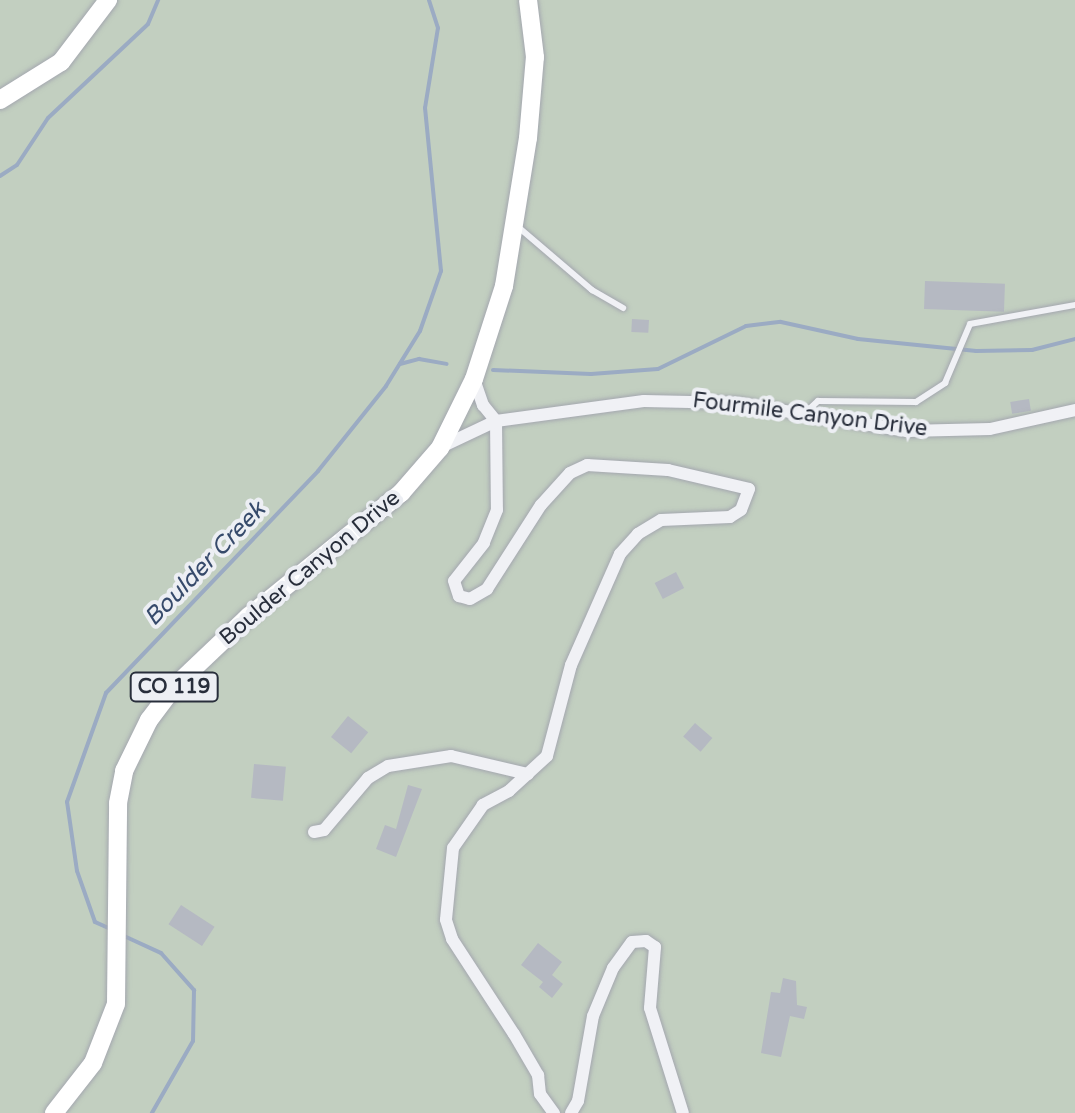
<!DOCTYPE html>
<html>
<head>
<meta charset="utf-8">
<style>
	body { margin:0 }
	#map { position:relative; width:1075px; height:1113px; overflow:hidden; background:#dee0e6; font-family:"Varela Round",sans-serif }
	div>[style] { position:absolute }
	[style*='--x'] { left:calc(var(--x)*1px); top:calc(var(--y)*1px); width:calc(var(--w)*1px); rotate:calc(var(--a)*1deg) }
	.green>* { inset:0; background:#c2cfc0; transform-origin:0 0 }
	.stream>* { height:4px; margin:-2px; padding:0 2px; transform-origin:2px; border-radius:2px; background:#9babc3 }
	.building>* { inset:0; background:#b5b9c2; transform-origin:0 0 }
	.roads { filter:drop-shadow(0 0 2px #a4a7af) drop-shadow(0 0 2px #a4a7af) }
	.lane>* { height:6px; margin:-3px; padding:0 3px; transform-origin:3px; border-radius:3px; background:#f0f1f5 }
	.street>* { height:12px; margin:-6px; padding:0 6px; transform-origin:6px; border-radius:6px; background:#f0f1f5 }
	.primary>* { height:18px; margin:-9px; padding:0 9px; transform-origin:9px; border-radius:9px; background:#fff }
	span { translate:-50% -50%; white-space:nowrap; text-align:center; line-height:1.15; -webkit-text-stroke:8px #edeff4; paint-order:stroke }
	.shield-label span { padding:2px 6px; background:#edeff4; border:2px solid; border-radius:6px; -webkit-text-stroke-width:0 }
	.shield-label { font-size:20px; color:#282e3b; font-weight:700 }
	.street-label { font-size:22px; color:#282e3b }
	.water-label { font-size:24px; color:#364a6b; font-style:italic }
</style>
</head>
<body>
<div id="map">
	<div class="green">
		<i style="left:0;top:0;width:1075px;height:1113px"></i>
	</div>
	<div class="stream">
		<i style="--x:0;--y:176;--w:20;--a:-33"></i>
		<i style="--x:17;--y:165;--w:56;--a:-56.6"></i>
		<i style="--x:48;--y:118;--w:137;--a:-43.2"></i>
		<i style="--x:148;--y:24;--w:26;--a:-67"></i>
		<i style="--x:400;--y:364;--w:20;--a:-15"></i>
		<i style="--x:419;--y:359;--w:28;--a:10"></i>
		<i style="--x:493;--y:370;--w:98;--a:2.3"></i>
		<i style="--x:591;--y:374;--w:67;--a:-4.3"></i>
		<i style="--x:658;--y:369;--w:98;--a:-26"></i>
		<i style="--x:746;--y:326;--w:35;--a:-7"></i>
		<i style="--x:781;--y:322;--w:79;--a:12.4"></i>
		<i style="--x:858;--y:339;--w:119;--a:5.8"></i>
		<i style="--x:976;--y:351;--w:56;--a:-1"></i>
		<i style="--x:1032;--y:350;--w:44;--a:-14.3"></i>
		<i style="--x:113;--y:930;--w:20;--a:-156"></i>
		<i style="--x:95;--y:922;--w:54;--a:-109.4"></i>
		<i style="--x:77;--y:871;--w:70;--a:-98.2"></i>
		<i style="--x:67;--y:802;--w:116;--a:-70.3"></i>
		<i style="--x:106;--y:693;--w:307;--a:-46.3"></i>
		<i style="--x:318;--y:471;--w:109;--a:-51.3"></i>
		<i style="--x:386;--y:386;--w:65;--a:-58.3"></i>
		<i style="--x:420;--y:331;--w:64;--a:-70.7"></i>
		<i style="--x:441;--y:271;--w:164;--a:-95.6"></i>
		<i style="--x:425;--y:108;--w:81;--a:-80.8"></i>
		<i style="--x:438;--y:28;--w:29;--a:-108"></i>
		<i style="--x:124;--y:936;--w:41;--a:24.7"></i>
		<i style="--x:161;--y:953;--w:50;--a:48.3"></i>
		<i style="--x:194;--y:990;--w:51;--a:91.1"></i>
		<i style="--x:193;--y:1041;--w:83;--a:119.7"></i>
	</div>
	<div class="building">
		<i style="left:925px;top:281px;width:80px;height:28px;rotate:2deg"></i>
		<i style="left:632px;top:319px;width:17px;height:13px;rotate:3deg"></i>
		<i style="left:1029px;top:399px;width:12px;height:19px;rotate:81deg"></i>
		<i style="left:676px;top:572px;width:18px;height:24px;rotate:63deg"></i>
		<i style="left:348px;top:716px;width:26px;height:27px;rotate:39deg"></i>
		<i style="left:695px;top:723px;width:23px;height:18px;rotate:41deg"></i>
		<i style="left:254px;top:764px;width:32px;height:34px;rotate:5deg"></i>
		<i style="clip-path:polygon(408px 785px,422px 789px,396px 857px,376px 849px,385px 825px,396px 829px)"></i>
		<i style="left:181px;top:905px;width:40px;height:23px;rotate:33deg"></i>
		<i style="clip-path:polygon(538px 943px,562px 962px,552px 975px,563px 984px,552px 998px,539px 987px,543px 982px,521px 965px)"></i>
		<i style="clip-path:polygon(783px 978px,796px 981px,797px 1005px,807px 1007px,804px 1019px,790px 1016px,781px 1057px,761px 1053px,771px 992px,780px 993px)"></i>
	</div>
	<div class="roads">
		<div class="lane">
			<i style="--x:517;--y:226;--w:99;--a:40.5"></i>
			<i style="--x:592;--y:290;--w:36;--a:30"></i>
			<i style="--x:804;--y:414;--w:19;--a:-43"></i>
			<i style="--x:818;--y:401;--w:98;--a:0.6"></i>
			<i style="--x:916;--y:402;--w:35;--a:-33"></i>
			<i style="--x:945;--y:383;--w:64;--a:-67"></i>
			<i style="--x:970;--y:324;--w:107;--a:-10.3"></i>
		</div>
		<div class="street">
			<i style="--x:474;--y:379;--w:28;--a:71"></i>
			<i style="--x:483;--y:405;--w:21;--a:51"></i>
			<i style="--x:496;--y:421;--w:89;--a:89.4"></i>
			<i style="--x:497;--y:510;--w:35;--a:112"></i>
			<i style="--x:484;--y:543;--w:48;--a:128.3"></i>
			<i style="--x:454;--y:581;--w:16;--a:72"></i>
			<i style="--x:459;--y:596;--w:11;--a:15"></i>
			<i style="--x:470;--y:599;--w:20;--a:-30"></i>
			<i style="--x:487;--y:589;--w:100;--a:-57.3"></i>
			<i style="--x:541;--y:505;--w:43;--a:-47.8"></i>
			<i style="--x:570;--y:473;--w:19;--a:-25"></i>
			<i style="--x:587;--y:465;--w:81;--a:3.5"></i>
			<i style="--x:668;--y:470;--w:83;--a:13.2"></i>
			<i style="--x:749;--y:489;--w:22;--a:111"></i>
			<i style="--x:741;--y:510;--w:13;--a:148"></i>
			<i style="--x:730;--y:517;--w:69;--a:177.5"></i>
			<i style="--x:661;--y:520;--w:27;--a:149"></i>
			<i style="--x:638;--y:534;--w:27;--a:132"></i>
			<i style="--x:620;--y:554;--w:121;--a:113.8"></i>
			<i style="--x:571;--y:665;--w:94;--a:104.8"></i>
			<i style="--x:547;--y:756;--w:52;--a:137.4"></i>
			<i style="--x:509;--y:791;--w:30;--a:152"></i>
			<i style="--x:483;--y:805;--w:52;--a:124.9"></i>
			<i style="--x:453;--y:848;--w:72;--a:95.6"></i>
			<i style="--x:446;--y:920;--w:20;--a:72"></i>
			<i style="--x:452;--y:939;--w:113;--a:56.9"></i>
			<i style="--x:514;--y:1034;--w:48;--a:59.7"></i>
			<i style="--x:538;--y:1075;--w:19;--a:84"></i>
			<i style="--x:540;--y:1094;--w:24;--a:54"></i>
			<i style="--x:443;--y:446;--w:59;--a:-25.3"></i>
			<i style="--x:496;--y:421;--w:149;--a:-7.7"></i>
			<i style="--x:644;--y:401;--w:92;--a:1.2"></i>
			<i style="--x:736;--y:403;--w:173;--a:9.3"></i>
			<i style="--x:907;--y:431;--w:83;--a:-1.4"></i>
			<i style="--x:990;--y:429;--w:87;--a:-12.6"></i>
			<i style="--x:314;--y:832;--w:10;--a:-11"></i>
			<i style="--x:324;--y:830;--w:68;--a:-49.8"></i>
			<i style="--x:368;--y:778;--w:23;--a:-31"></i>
			<i style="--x:388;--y:766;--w:64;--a:-9"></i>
			<i style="--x:451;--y:756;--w:79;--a:13.2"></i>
			<i style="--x:571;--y:1113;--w:14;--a:-60"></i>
			<i style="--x:578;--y:1101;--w:86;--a:-80"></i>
			<i style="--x:593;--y:1016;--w:52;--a:-67.4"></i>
			<i style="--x:613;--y:968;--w:32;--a:-54"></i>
			<i style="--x:632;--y:942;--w:14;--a:-4"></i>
			<i style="--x:646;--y:941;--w:11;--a:34"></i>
			<i style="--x:655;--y:947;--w:61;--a:94.7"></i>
			<i style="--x:650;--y:1008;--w:110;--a:72.6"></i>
		</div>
		<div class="primary">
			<i style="--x:0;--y:100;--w:72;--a:-31.9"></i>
			<i style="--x:61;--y:62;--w:78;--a:-52.8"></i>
			<i style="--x:54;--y:1113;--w:63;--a:-52"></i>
			<i style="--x:93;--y:1063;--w:63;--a:-68.7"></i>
			<i style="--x:116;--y:1004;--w:201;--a:-89.4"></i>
			<i style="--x:118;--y:803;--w:33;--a:-79"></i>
			<i style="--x:124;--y:771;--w:57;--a:-63.9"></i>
			<i style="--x:149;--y:720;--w:40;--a:-53"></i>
			<i style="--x:173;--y:688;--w:105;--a:-43.5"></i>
			<i style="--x:249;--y:616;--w:196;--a:-39"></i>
			<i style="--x:401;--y:493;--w:60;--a:-49.1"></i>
			<i style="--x:440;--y:448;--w:77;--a:-63.8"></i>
			<i style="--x:474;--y:379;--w:98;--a:-72.1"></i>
			<i style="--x:504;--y:286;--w:150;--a:-80.8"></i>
			<i style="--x:528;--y:138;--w:81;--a:-85.1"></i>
			<i style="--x:535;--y:57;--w:57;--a:-97"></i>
		</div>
	</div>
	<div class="shield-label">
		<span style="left:174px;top:687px">CO 119</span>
	</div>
	<div class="street-label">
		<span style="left:810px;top:415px;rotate:7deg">Fourmile Canyon Drive</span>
		<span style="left:310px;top:568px;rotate:-40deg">Boulder Canyon Drive</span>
	</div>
	<div class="water-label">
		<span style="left:205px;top:564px;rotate:-46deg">Boulder Creek</span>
	</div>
</div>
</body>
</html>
